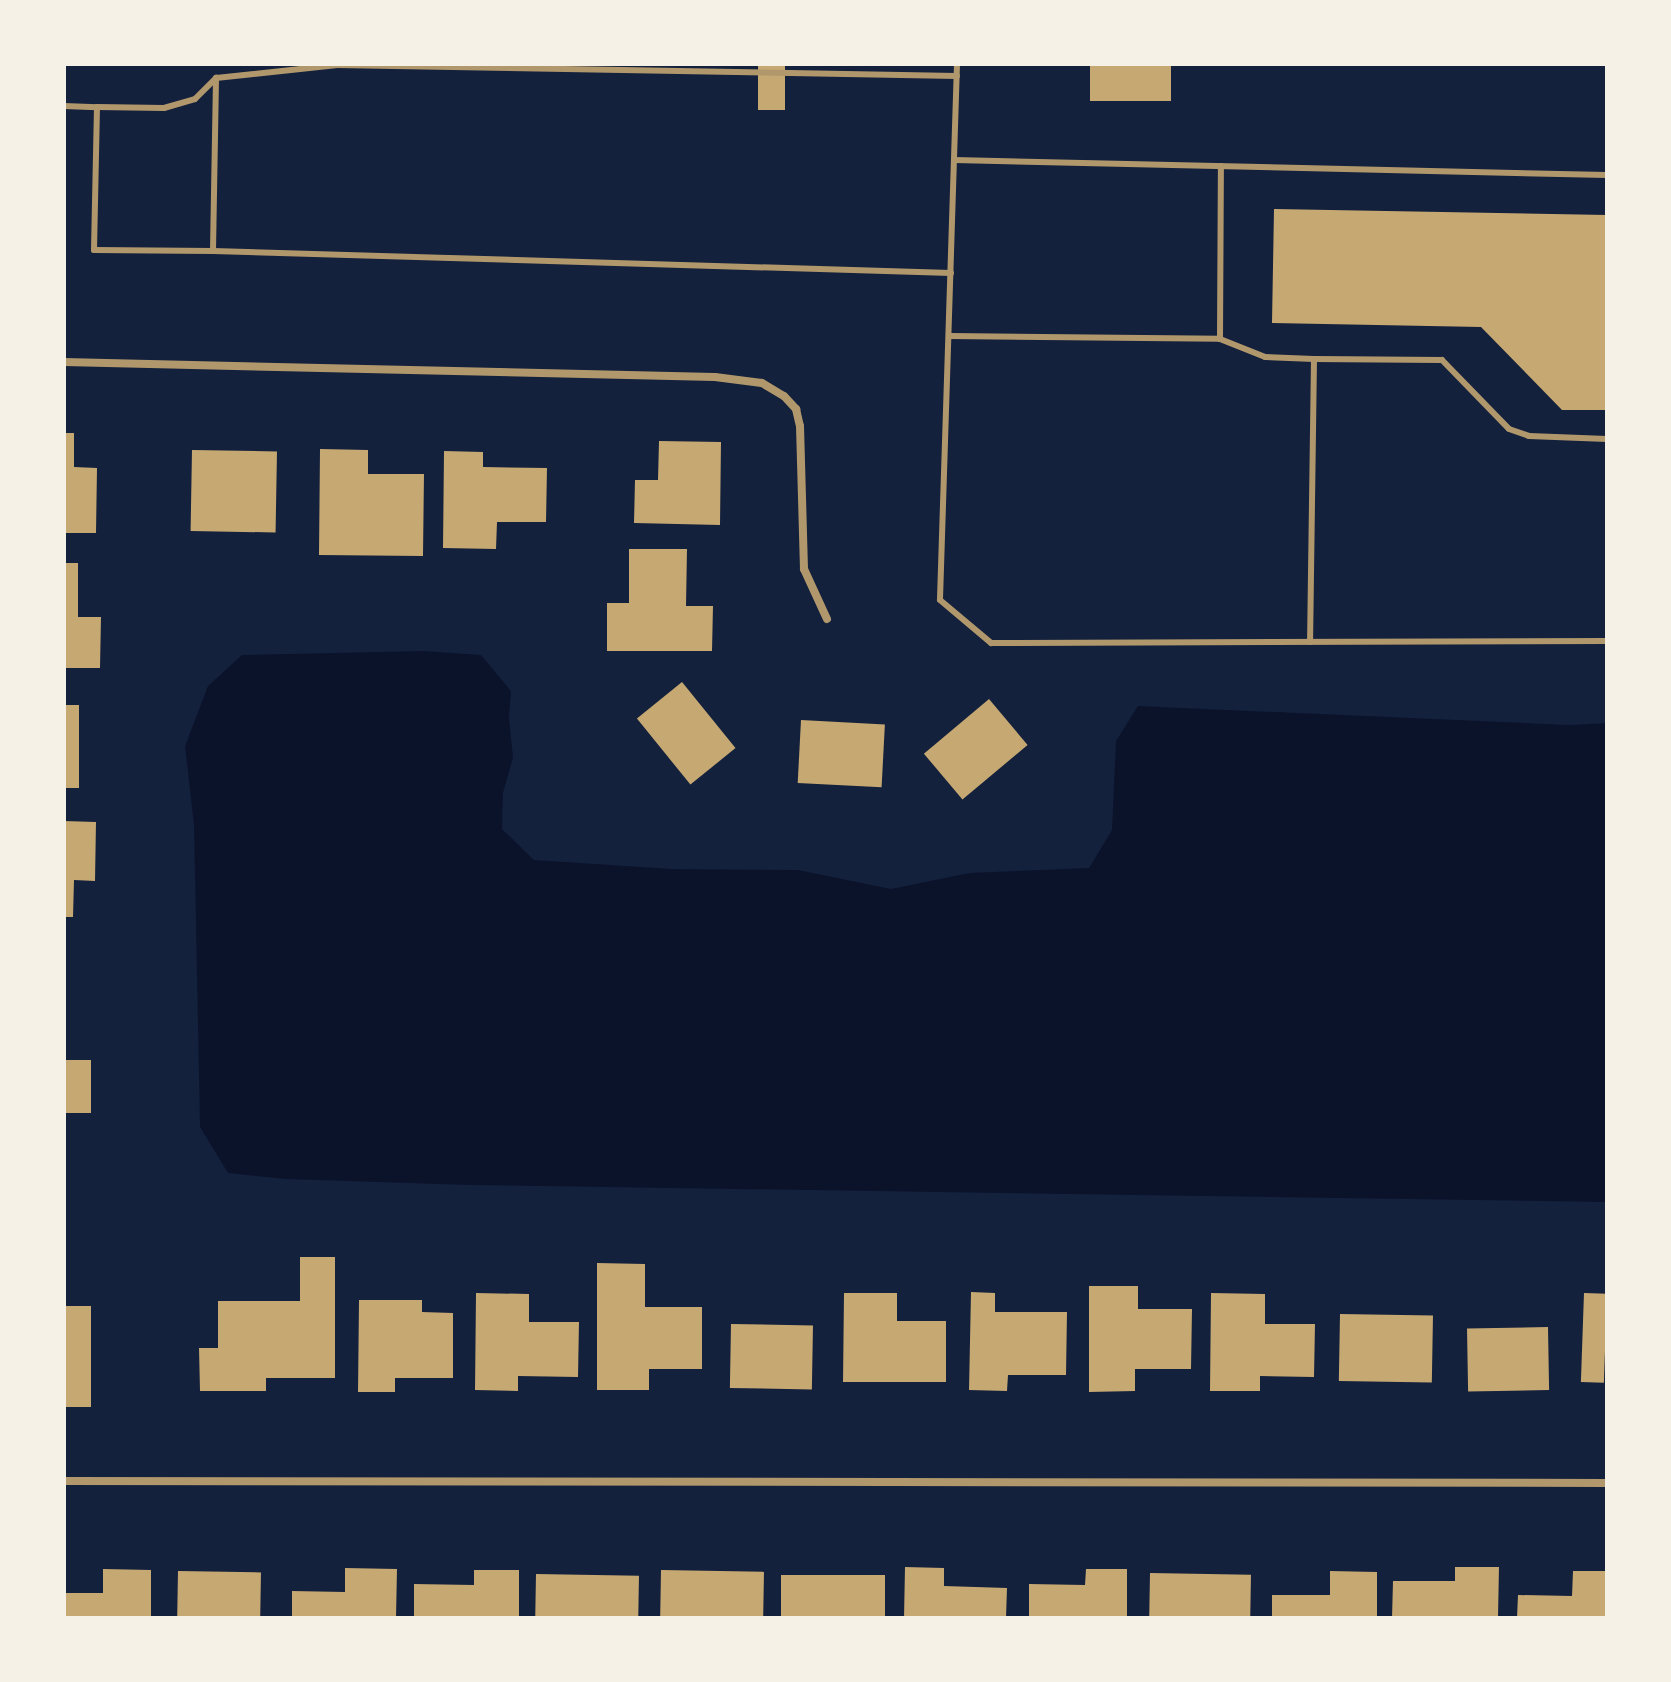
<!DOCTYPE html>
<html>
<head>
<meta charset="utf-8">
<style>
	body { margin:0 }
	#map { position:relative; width:1671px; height:1682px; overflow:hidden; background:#14213d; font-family:Poppins,sans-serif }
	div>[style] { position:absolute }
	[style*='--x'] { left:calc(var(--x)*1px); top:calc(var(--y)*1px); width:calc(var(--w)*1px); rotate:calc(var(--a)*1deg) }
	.water>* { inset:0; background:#0b132b }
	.building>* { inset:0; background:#c6a872; transform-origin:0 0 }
	.service>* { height:6px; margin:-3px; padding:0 3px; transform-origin:3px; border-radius:3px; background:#b1986c }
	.minor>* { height:8px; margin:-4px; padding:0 4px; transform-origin:4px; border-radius:4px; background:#b1986c }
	span { translate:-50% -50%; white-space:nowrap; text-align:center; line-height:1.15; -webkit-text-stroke:6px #f6f1e7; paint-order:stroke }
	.frame { position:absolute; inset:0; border:66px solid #f6f1e7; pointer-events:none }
</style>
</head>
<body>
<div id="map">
	<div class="water">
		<i style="clip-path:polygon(424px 651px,481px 655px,511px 691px,509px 717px,513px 758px,503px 793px,502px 829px,534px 860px,672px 869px,798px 870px,891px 889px,969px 873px,1089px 868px,1112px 830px,1116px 741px,1138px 706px,1570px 725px,1607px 723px,1607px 1202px,470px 1185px,285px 1179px,228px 1173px,200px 1127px,194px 825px,185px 746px,208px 686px,242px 655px)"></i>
	</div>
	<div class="building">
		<i style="left:758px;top:64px;width:27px;height:46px"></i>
		<i style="left:1090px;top:64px;width:81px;height:37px"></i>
		<i style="clip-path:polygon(1274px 209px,1607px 215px,1607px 410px,1562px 410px,1481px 327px,1272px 323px)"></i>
		<i style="clip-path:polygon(64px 433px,74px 433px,74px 467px,97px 468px,96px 533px,64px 533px)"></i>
		<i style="clip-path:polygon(659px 441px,721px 442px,720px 525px,634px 523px,635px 480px,658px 480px)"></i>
		<i style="clip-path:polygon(320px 449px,368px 450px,368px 474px,424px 474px,423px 556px,319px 555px)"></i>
		<i style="left:192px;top:450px;width:85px;height:81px;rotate:1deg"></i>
		<i style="clip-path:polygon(444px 451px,483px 452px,483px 467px,547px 468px,546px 522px,497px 522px,496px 549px,443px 548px)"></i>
		<i style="clip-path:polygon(629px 549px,687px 549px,686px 606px,713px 606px,712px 651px,607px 651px,607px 603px,629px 603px)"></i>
		<i style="clip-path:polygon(64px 563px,78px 563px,78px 617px,101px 617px,100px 668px,64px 668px)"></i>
		<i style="left:682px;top:682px;width:85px;height:58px;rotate:51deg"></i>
		<i style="left:989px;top:699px;width:60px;height:85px;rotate:50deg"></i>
		<i style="left:64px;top:705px;width:15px;height:83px"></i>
		<i style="left:801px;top:720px;width:84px;height:63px;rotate:3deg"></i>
		<i style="clip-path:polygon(64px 821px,96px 822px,95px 881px,74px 880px,73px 917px,64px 917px)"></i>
		<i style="left:64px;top:1060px;width:27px;height:53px"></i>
		<i style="clip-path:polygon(300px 1257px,335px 1257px,335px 1378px,266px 1378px,266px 1391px,200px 1391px,199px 1348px,218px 1348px,218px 1301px,300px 1301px)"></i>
		<i style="clip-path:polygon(597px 1263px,645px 1264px,645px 1307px,702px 1307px,702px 1369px,649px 1369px,649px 1390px,597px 1390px)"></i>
		<i style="clip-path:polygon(1089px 1286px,1138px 1286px,1138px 1309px,1192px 1309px,1191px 1369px,1135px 1369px,1135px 1391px,1089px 1392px)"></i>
		<i style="clip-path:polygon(971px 1292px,995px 1293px,995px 1312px,1067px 1312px,1066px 1375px,1008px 1375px,1007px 1391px,969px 1390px)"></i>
		<i style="clip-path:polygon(476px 1293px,529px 1294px,529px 1322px,579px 1322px,578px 1377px,518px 1376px,518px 1391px,475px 1390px)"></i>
		<i style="clip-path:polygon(844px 1293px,897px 1293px,897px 1321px,946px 1321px,946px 1382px,843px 1382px)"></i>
		<i style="clip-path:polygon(1211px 1293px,1265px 1294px,1265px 1324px,1315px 1324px,1314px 1377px,1260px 1376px,1260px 1391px,1210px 1391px)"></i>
		<i style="left:1584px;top:1293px;width:23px;height:89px;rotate:2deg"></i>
		<i style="clip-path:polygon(359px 1300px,422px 1300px,422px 1312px,453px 1313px,453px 1378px,395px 1378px,395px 1392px,358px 1392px)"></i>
		<i style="left:64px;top:1306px;width:27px;height:101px"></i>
		<i style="left:1340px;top:1314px;width:93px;height:67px;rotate:1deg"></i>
		<i style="left:731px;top:1324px;width:82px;height:64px;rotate:1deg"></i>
		<i style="left:1548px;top:1327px;width:63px;height:81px;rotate:89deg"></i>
		<i style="clip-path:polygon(905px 1567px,944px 1568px,944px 1586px,1007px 1588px,1006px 1618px,904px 1618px)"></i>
		<i style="clip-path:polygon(1455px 1567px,1499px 1567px,1498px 1618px,1392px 1618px,1393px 1581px,1455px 1581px)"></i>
		<i style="clip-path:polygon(345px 1568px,397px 1569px,396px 1618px,292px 1618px,292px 1591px,345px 1592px)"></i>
		<i style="clip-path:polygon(103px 1569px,151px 1570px,151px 1618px,64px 1618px,64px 1593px,103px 1593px)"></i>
		<i style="clip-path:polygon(1086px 1569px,1127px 1569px,1127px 1618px,1029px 1618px,1029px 1584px,1085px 1585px)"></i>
		<i style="clip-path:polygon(474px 1570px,519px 1570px,519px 1618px,414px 1618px,414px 1584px,474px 1585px)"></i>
		<i style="left:661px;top:1570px;width:103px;height:48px;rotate:1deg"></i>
		<i style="left:178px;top:1571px;width:83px;height:47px;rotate:1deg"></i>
		<i style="clip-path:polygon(1330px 1571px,1377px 1572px,1377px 1618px,1272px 1618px,1272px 1595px,1330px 1595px)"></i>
		<i style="clip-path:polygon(1573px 1571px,1607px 1571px,1607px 1618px,1517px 1618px,1518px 1595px,1572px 1596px)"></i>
		<i style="left:1150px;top:1573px;width:101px;height:45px;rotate:1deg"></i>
		<i style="left:536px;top:1574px;width:103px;height:44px;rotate:1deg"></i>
		<i style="left:781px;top:1575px;width:104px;height:43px"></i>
	</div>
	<div class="service">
		<i style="--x:957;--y:64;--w:536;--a:91.82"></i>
		<i style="--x:940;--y:600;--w:67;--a:40.1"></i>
		<i style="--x:991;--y:643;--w:616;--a:-0.19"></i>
		<i style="--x:64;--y:106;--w:33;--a:2"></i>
		<i style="--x:954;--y:160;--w:653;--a:1.32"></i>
		<i style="--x:213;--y:251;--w:119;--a:-179.5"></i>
		<i style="--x:94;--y:250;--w:143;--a:-88.8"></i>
		<i style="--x:97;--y:107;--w:67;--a:0.9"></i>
		<i style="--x:164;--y:108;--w:32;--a:-16"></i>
		<i style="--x:195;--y:99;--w:30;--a:-45"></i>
		<i style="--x:951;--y:273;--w:738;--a:-178.29"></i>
		<i style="--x:213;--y:251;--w:173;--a:-89"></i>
		<i style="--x:216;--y:78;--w:122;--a:-6.1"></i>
		<i style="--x:337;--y:65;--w:620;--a:1.02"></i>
		<i style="--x:949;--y:336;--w:271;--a:0.6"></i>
		<i style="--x:1220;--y:339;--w:173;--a:-89.7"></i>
		<i style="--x:1220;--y:339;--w:48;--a:21.8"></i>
		<i style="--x:1265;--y:357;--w:49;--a:2.3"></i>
		<i style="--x:1314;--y:359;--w:283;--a:90.8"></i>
		<i style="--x:1314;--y:359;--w:128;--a:0.4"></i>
		<i style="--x:1442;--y:360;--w:96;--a:45.8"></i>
		<i style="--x:1509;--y:429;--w:21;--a:19"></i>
		<i style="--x:1529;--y:436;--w:78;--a:2.2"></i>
	</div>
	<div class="minor">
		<i style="--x:64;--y:362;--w:651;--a:1.32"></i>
		<i style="--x:715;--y:377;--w:47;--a:7.3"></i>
		<i style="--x:762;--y:383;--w:26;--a:31"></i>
		<i style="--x:784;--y:396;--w:18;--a:47"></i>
		<i style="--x:796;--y:409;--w:17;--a:77"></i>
		<i style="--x:800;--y:426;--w:143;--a:88.4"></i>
		<i style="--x:804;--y:569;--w:55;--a:65.3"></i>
		<i style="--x:64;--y:1481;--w:1543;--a:0.07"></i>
	</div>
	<div class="frame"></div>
</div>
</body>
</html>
